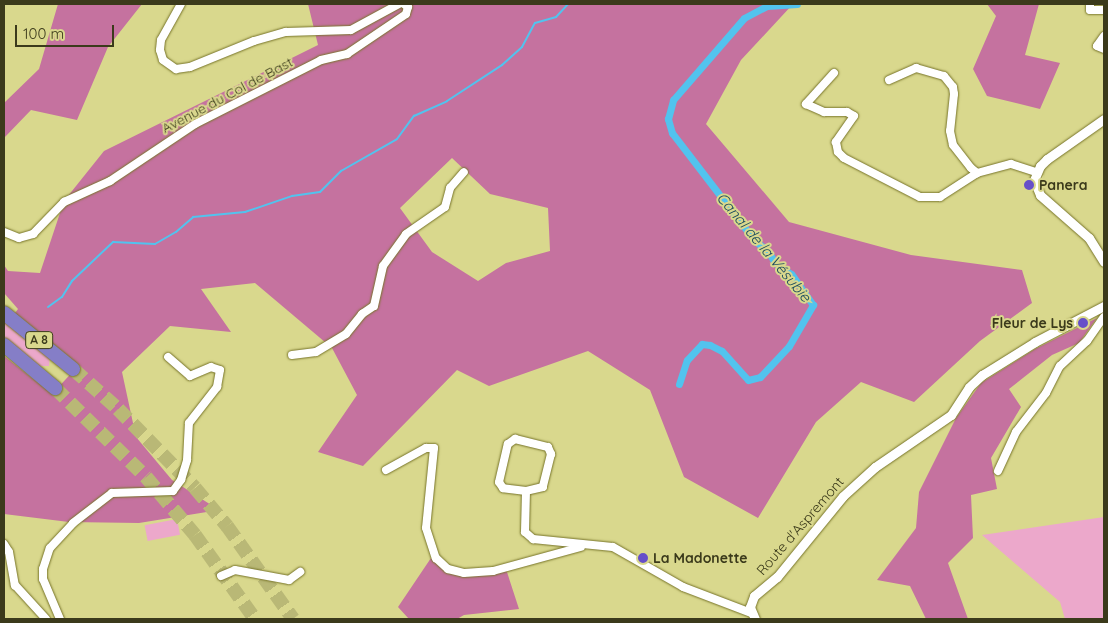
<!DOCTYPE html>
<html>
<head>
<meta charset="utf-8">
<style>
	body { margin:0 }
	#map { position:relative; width:1108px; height:623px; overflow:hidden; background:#d9d88d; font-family:Quicksand,sans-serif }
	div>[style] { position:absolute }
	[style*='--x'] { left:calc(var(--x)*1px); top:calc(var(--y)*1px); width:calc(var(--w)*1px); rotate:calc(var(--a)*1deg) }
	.green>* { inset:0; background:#eca8cb; transform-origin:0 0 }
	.forest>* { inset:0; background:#c5729f }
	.stream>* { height:2px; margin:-1px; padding:0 1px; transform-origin:1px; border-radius:1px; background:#52c3ee }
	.canal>* { height:7px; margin:-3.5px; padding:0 3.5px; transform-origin:3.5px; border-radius:3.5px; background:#52c3ee }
	.motorway-tunnel>* { height:14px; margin-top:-7px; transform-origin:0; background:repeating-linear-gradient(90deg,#b9b876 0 14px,transparent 0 21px) }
	.roads { filter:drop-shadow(0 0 1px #777429) drop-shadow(0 0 1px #777429) }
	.minor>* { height:8px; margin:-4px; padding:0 4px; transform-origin:4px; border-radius:4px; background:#fff }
	.tertiary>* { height:9px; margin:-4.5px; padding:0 4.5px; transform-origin:4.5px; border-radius:4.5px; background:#fff }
	.motorway>* { height:14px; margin:-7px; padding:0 7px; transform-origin:7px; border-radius:7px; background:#857ec7 }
	.dots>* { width:14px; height:14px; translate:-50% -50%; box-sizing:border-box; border:2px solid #d9d88d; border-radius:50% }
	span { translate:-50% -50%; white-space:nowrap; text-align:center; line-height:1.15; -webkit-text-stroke:4px #d9d88d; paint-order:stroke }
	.shield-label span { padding:1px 4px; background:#d9d88d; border:1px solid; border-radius:4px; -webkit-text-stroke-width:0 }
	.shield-label { font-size:12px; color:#3b3a1b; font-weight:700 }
	.street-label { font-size:14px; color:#3b3a1b }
	.poi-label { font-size:14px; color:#3b3a1b; font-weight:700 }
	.left { translate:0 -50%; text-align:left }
	.right { translate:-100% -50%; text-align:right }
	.water-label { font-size:15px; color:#1c4b5e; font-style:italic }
	.frame { position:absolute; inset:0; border:5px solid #3b3a1b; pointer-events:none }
	.scale { position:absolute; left:15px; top:25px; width:99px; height:22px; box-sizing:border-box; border:2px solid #3b3a1b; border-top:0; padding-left:6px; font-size:15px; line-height:18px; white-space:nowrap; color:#3b3a1b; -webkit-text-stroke:4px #d9d88d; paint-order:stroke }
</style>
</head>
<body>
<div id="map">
	<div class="green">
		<i style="clip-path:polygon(4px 320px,50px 356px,49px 366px,40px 366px,4px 337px)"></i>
		<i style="clip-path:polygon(1104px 517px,1104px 619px,1065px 619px,1060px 602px,982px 535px)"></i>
		<i style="left:177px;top:519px;width:16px;height:33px;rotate:79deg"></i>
	</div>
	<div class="forest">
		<i style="clip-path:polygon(58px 4px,142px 4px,108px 47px,77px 120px,31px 110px,4px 138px,4px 103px,39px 69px)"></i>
		<i style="clip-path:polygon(evenodd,308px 4px,793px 4px,741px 60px,706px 124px,789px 222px,911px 255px,1022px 270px,1032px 303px,980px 341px,914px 402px,861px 382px,816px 422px,758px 518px,684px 477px,650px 390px,588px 351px,489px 386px,457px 370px,363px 466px,318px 452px,357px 395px,332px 348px,255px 283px,201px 289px,231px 332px,170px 326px,122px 372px,136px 437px,172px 480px,219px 510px,139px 523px,69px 522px,4px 514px,4px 356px,52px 394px,79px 365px,15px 313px,18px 309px,4px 293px,4px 265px,8px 271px,40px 273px,64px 201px,104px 151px,318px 45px,308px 4px,452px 158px,490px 194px,548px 208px,550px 251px,506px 263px,478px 281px,432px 252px,400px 208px,452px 158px)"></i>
		<i style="clip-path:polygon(987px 4px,1039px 4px,1025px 55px,1060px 63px,1040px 109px,987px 96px,973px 69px,996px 16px)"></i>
		<i style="clip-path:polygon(1097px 318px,1079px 343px,1052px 355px,1009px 389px,1021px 407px,991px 458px,997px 489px,971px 495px,973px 538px,948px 563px,968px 619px,926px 619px,910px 586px,877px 580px,916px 528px,919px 492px,956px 418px,981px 383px,1035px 349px)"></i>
		<i style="clip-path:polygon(431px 558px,467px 577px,506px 569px,519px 609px,464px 615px,457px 619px,409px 619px,398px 607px)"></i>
	</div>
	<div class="stream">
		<i style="--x:48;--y:307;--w:17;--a:-36"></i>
		<i style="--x:62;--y:297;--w:19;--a:-58"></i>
		<i style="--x:72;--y:281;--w:57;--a:-43.6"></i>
		<i style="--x:113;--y:242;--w:42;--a:2.7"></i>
		<i style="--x:155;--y:244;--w:24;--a:-30"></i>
		<i style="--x:176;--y:232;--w:23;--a:-41"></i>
		<i style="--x:193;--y:217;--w:52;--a:-5.5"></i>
		<i style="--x:245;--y:212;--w:50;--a:-18.8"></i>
		<i style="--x:292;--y:196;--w:28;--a:-8"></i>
		<i style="--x:320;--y:192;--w:30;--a:-45"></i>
		<i style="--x:341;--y:171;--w:64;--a:-29.7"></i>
		<i style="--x:397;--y:139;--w:29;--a:-54"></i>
		<i style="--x:414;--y:116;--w:36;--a:-24"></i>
		<i style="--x:447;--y:101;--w:66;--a:-33.2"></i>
		<i style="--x:502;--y:65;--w:27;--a:-42"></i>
		<i style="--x:522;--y:47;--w:27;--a:-62"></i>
		<i style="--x:535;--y:23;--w:22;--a:-16"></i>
		<i style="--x:556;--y:17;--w:18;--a:-47"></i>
	</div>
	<div class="canal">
		<i style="--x:679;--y:384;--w:25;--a:-72"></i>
		<i style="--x:687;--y:360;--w:22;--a:-47"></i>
		<i style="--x:702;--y:344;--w:8;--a:7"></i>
		<i style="--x:710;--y:345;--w:13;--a:27"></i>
		<i style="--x:722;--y:351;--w:39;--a:48"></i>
		<i style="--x:748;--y:380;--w:12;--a:-14"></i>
		<i style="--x:760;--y:377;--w:42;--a:-46.9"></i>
		<i style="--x:789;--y:346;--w:48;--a:-59.7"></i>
		<i style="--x:813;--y:305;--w:38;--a:-125"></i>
		<i style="--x:791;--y:274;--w:19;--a:-145"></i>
		<i style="--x:775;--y:263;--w:14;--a:-120"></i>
		<i style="--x:768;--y:251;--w:16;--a:-142"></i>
		<i style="--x:755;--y:241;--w:136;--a:-127.5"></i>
		<i style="--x:672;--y:133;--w:15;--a:-106"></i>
		<i style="--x:668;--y:119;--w:20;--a:-75"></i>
		<i style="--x:673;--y:100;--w:108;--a:-49.1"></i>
		<i style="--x:744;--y:18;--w:26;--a:-28"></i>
		<i style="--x:767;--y:6;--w:30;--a:-4"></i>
	</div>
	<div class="motorway-tunnel">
		<i style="--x:73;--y:369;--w:60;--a:41.6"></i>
		<i style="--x:118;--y:409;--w:110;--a:45.7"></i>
		<i style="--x:195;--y:488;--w:50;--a:49.9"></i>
		<i style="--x:227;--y:526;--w:114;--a:54.6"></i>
		<i style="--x:55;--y:388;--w:127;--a:44.4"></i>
		<i style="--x:146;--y:477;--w:76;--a:49.8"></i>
		<i style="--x:195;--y:535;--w:103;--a:54.5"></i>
	</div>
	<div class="roads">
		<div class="minor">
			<i style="--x:181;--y:4;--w:41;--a:119.1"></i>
			<i style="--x:161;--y:40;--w:10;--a:96"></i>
			<i style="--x:160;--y:50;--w:10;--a:73"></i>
			<i style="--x:163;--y:60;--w:16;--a:35"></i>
			<i style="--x:176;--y:69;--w:14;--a:-8"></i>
			<i style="--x:190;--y:67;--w:69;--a:-22.1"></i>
			<i style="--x:254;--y:41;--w:33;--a:-16"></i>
			<i style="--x:286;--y:32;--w:65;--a:-1.8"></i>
			<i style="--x:351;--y:30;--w:55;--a:-28.4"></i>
			<i style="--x:1090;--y:4;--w:6;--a:90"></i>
			<i style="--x:1090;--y:10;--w:14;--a:0"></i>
			<i style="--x:1104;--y:36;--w:12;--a:125"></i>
			<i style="--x:1097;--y:46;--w:8;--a:23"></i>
			<i style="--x:834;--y:73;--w:42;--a:132.1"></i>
			<i style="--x:806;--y:104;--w:20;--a:24"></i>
			<i style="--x:824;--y:112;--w:23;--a:0"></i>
			<i style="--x:847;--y:112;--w:8;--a:30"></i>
			<i style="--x:854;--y:116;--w:32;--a:125"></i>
			<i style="--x:836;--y:142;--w:10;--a:79"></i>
			<i style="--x:838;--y:152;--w:8;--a:45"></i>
			<i style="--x:844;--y:158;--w:85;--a:27.2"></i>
			<i style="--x:920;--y:197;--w:20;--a:0"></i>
			<i style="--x:940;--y:197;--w:44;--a:-33"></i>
			<i style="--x:889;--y:80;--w:30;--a:-24"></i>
			<i style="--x:916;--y:68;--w:29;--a:16"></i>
			<i style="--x:944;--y:76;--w:14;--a:51"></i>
			<i style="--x:953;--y:87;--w:7;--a:82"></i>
			<i style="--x:954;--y:94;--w:37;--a:96"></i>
			<i style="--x:950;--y:131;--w:14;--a:78"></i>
			<i style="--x:953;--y:145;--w:29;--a:52"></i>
			<i style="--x:971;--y:168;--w:8;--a:40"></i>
			<i style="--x:977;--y:173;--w:35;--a:-15"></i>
			<i style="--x:1011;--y:164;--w:26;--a:18"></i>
			<i style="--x:4;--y:232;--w:16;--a:22"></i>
			<i style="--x:19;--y:238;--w:15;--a:-16"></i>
			<i style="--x:33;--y:234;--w:45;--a:-45.9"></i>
			<i style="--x:64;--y:202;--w:51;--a:-24.5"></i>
			<i style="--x:110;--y:181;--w:102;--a:-33.8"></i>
			<i style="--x:195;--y:124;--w:141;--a:-26.9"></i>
			<i style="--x:321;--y:60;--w:27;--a:-13"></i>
			<i style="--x:347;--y:54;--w:71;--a:-34.1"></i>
			<i style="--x:406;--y:14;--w:7;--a:-74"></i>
			<i style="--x:408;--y:7;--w:5;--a:-143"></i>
			<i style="--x:292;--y:355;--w:24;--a:-7"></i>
			<i style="--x:316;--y:352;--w:35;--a:-31"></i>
			<i style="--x:346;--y:334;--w:26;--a:-51"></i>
			<i style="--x:362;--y:314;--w:14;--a:-34"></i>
			<i style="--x:374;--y:306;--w:41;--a:-77.3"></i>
			<i style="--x:383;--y:266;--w:39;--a:-54"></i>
			<i style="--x:406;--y:234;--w:47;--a:-34.7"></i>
			<i style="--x:445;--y:207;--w:20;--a:-75"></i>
			<i style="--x:450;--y:188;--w:21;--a:-49"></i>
			<i style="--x:386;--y:470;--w:46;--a:-28.8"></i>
			<i style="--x:426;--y:448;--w:8;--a:0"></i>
			<i style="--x:434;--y:448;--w:80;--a:95.7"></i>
			<i style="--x:426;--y:528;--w:32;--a:72"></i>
			<i style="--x:436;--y:558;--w:16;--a:43"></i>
			<i style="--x:448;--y:569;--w:16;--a:14"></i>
			<i style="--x:464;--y:573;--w:29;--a:-4"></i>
			<i style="--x:493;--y:571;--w:91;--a:-15.3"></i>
			<i style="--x:998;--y:471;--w:43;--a:-65.2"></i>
			<i style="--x:1016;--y:432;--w:49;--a:-52.4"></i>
			<i style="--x:1046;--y:393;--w:30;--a:-63"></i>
			<i style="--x:1060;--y:366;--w:37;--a:-43"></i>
			<i style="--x:1087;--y:341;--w:29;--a:-55"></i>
			<i style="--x:526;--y:491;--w:23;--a:-173"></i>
			<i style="--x:503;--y:488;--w:7;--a:-124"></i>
			<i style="--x:499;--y:482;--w:39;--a:-77"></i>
			<i style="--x:508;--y:444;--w:9;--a:-36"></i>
			<i style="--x:515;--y:439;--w:34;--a:14"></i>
			<i style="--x:548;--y:447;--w:8;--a:67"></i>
			<i style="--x:551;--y:454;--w:34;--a:104"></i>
			<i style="--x:543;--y:487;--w:17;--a:167"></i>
			<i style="--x:526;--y:491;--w:41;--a:91.4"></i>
			<i style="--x:525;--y:532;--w:11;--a:41"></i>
			<i style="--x:533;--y:539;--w:80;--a:5.7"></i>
			<i style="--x:613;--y:547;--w:81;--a:29.7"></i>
			<i style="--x:683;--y:587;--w:73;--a:20.9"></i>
			<i style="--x:4;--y:544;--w:9;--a:58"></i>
			<i style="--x:9;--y:552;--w:34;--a:80"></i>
			<i style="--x:15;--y:585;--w:46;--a:47.6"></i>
			<i style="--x:221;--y:576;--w:15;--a:-23"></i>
			<i style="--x:235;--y:570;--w:55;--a:10.5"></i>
			<i style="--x:289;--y:580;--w:14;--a:-36"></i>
			<i style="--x:60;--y:619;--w:43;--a:-113"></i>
			<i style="--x:43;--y:579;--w:10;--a:-90"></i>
			<i style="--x:43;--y:569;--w:22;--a:-72"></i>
			<i style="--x:50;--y:548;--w:34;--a:-47"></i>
			<i style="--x:73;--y:523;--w:49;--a:-37.6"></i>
			<i style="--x:112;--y:493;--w:61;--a:-1.9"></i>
			<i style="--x:173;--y:491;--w:14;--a:-54"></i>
			<i style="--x:181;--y:480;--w:21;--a:-73"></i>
			<i style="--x:187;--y:460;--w:37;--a:-87"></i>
			<i style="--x:189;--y:423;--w:46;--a:-52.1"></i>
			<i style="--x:217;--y:387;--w:17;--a:-80"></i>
			<i style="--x:220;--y:370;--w:9;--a:-162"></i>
			<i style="--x:211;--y:367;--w:23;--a:157"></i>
			<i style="--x:190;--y:376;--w:29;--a:-139"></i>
		</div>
		<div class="tertiary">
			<i style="--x:1104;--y:119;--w:70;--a:144.9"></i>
			<i style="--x:1047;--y:159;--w:10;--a:135"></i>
			<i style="--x:1040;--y:166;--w:15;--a:113"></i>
			<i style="--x:1034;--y:180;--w:16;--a:68"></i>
			<i style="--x:1040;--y:195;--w:65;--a:41.3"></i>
			<i style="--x:1089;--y:238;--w:28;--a:58"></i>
			<i style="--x:755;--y:619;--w:13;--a:-113"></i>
			<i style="--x:750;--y:607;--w:12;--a:-70"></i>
			<i style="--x:754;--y:596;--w:30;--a:-40"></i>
			<i style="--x:777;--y:577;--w:104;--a:-50.8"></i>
			<i style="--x:843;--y:496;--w:43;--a:-42.2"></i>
			<i style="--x:875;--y:467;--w:92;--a:-34.4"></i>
			<i style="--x:951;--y:415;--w:33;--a:-57"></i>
			<i style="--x:969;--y:387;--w:18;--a:-43"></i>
			<i style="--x:982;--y:375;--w:62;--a:-31.9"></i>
			<i style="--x:1035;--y:342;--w:78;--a:-27.6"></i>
		</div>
		<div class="motorway">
			<i style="--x:4;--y:313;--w:89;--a:39.1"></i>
			<i style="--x:4;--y:345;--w:67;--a:40.1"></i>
		</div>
	</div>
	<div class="dots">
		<i style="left:1029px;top:185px;background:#664fc9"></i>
		<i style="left:1083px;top:323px;background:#664fc9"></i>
		<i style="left:643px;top:558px;background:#664fc9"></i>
	</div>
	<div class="shield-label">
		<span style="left:39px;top:340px">A 8</span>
	</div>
	<div class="street-label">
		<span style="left:227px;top:95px;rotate:-28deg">Avenue du Col de Bast</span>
		<span style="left:800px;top:526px;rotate:-49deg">Route d'Aspremont</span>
	</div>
	<div class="poi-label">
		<span class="left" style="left:1039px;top:185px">Panera</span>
		<span class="right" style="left:1073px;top:323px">Fleur de Lys</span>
		<span class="left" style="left:653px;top:558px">La Madonette</span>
	</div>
	<div class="water-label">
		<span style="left:764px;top:247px;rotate:50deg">Canal de la Vésubie</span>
	</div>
	<div class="frame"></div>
	<div class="scale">100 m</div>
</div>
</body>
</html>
